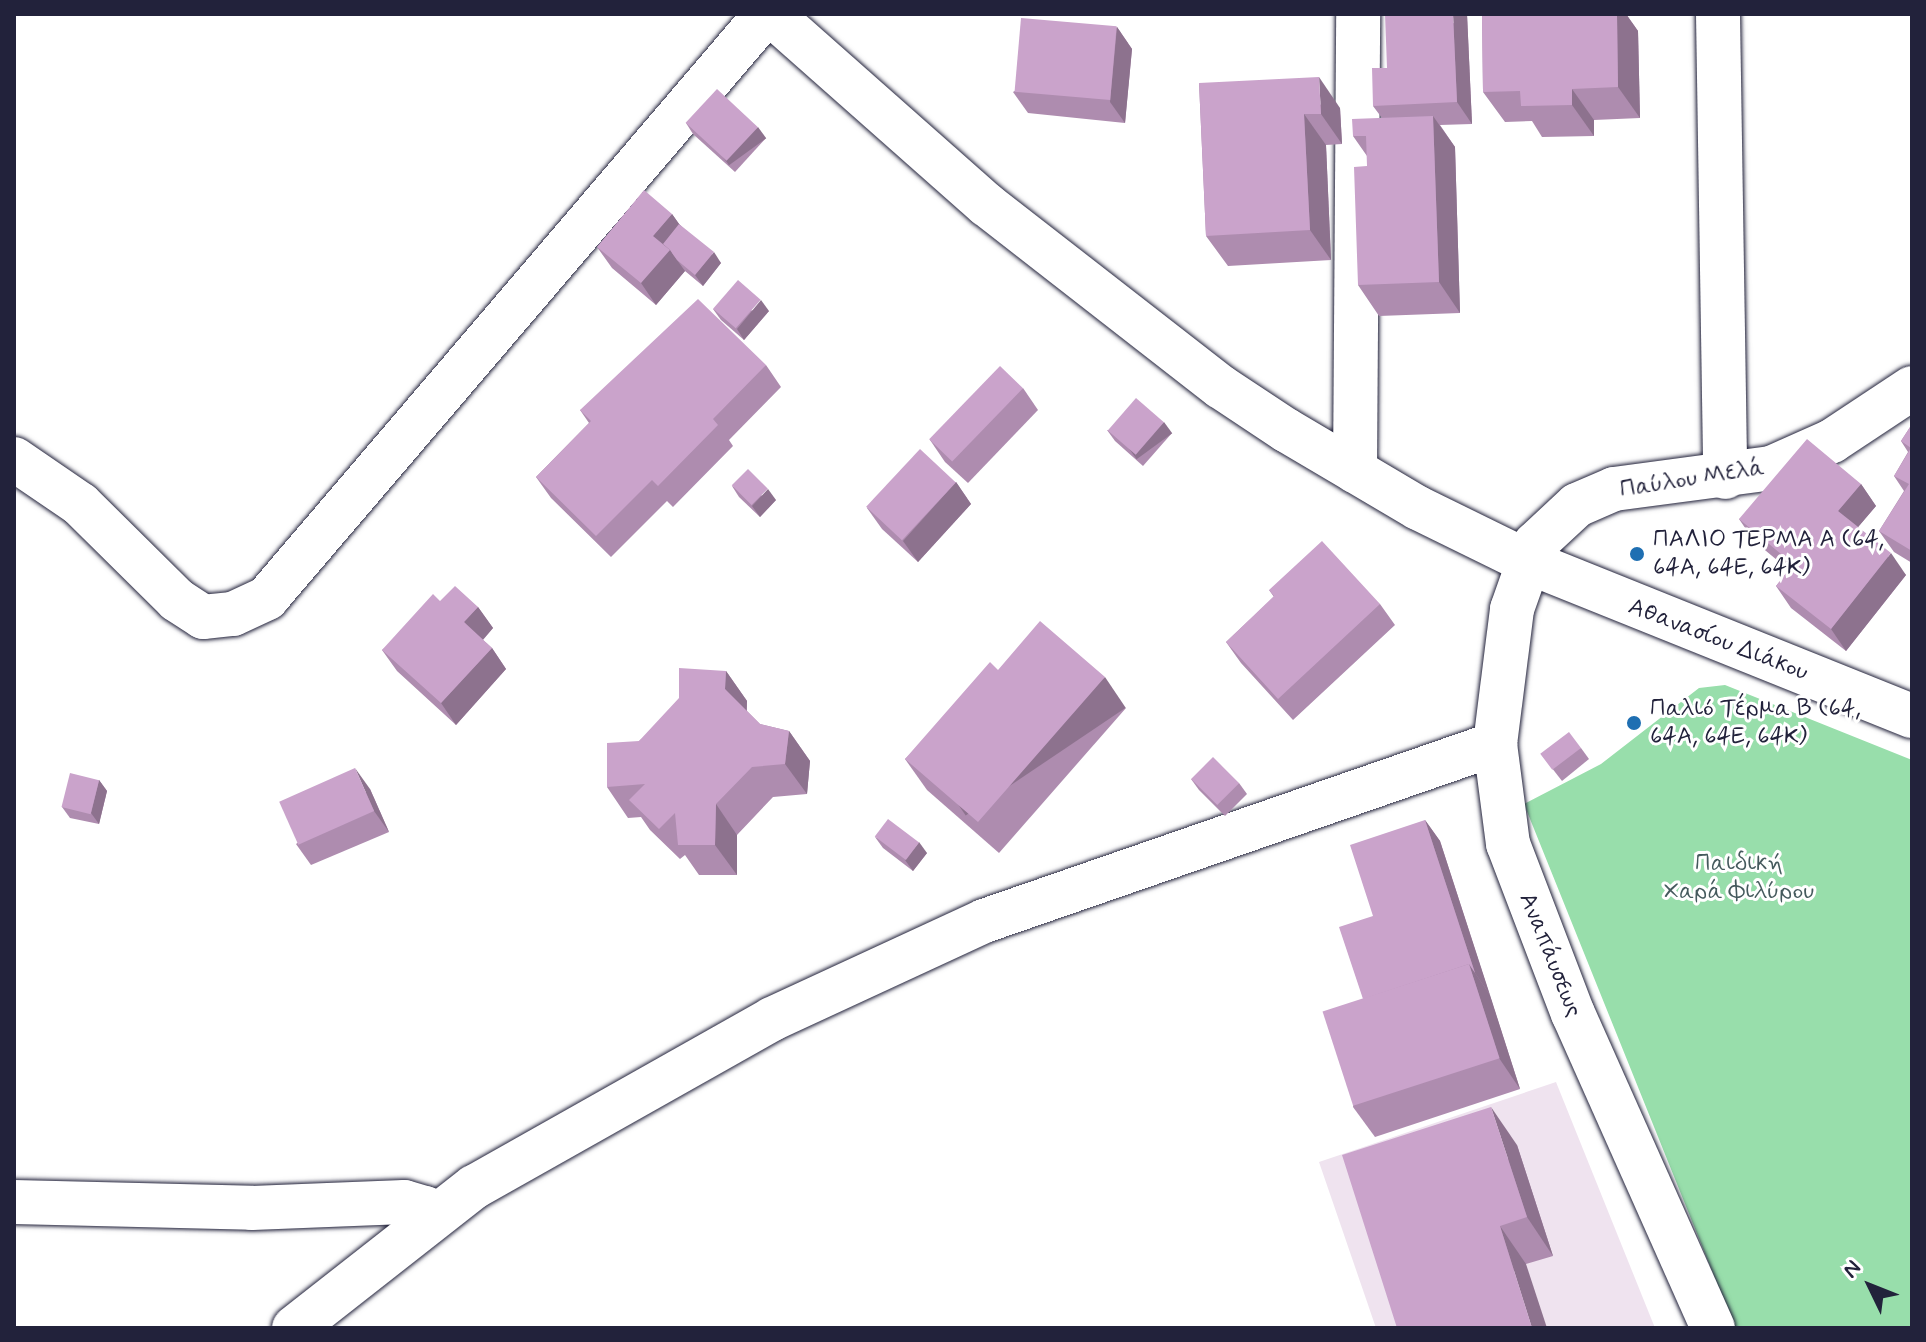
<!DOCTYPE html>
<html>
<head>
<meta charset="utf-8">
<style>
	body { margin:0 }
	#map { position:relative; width:1926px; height:1342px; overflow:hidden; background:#fff; font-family:Mynerve,sans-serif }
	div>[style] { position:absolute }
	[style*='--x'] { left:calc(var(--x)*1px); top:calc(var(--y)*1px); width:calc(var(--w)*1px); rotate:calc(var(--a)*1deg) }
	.built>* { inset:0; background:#efe3ef }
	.green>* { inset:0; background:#98deab }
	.roads { filter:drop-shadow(0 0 2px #22223b) drop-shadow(0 0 2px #22223b) }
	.street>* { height:44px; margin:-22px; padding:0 22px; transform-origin:22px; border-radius:22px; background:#fff }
	.secondary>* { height:44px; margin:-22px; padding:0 22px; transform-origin:22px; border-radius:22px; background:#fff }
	.wall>* { inset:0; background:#ae8caf }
	.shaded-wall>* { inset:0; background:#8d728e; transform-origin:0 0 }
	.building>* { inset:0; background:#caa3cb; transform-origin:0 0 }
	.dots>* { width:22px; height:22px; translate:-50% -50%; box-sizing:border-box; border:4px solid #fff; border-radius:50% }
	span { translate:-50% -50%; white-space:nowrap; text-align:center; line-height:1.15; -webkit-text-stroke:6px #fff; paint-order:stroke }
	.street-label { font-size:24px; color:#22223b }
	.poi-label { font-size:24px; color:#22223b }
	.left { translate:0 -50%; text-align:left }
	.park-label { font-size:24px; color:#455a5d }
	.frame { position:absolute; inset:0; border:16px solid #22223b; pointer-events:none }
	.north { position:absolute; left:1830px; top:1246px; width:80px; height:80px; -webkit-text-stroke:6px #fff; paint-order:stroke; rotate:313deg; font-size:22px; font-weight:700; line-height:32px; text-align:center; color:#22223b }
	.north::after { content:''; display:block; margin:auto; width:28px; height:36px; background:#22223b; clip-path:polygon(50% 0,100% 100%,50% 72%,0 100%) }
</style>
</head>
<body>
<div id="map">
	<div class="built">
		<i style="clip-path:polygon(1556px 1082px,1655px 1328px,1376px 1328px,1319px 1162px)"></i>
	</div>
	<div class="green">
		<i style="clip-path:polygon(1725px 685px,1912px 760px,1912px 1328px,1735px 1328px,1524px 804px,1601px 764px,1699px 688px)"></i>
	</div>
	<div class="roads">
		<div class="street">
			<i style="--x:1718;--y:14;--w:463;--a:89.1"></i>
			<i style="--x:14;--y:459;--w:80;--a:34.3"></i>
			<i style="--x:80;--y:504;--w:136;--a:44.7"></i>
			<i style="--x:177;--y:600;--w:31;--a:33"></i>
			<i style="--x:203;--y:617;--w:30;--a:-6"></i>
			<i style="--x:233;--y:614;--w:38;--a:-25"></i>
			<i style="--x:267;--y:598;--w:768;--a:-49.49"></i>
			<i style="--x:1355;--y:471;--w:457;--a:-89.6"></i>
			<i style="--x:14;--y:1202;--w:238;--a:1.4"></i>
			<i style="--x:252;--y:1208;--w:152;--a:-2.3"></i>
			<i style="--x:404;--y:1202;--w:22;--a:16"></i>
			<i style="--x:425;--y:1208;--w:11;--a:49"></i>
			<i style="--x:294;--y:1328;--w:229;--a:-38.1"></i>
			<i style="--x:474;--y:1187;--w:342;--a:-29.4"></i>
			<i style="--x:772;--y:1019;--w:234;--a:-24.8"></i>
			<i style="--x:984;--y:921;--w:541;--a:-19.11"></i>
			<i style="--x:1713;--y:1328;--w:344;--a:-114"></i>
			<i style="--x:1573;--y:1014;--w:182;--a:-110.9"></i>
			<i style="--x:1508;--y:844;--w:101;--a:-97.4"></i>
			<i style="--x:1495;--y:744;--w:136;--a:-82.8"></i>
			<i style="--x:1512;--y:609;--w:69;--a:-70.5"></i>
			<i style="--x:1535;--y:544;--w:57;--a:-42.9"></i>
			<i style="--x:1577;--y:505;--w:40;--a:-23.4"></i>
			<i style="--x:1614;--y:489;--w:158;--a:-7.6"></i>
			<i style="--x:1771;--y:468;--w:67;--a:-23.9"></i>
			<i style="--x:1832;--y:441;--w:96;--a:-33.5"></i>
		</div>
		<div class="secondary">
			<i style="--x:771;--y:14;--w:288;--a:41.5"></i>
			<i style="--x:987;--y:205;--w:296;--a:37.9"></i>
			<i style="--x:1221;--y:387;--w:78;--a:33.5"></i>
			<i style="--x:1286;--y:430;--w:153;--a:30.6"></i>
			<i style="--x:1418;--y:508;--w:120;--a:26.1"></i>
			<i style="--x:1526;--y:561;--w:416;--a:21.9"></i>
		</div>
	</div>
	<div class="wall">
		<i style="clip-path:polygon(1467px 14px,1472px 124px,1440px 125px,1455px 147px,1460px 313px,1379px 316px,1358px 285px,1367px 166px,1367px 156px,1353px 136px,1382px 118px,1373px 106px,1387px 68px)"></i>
		<i style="clip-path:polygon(1482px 14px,1626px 14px,1638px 31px,1640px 118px,1594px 120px,1594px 136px,1542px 137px,1532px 121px,1505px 122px,1483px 92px)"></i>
		<i style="clip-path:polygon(1117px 27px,1132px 49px,1125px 123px,1028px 113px,1013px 92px)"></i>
		<i style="clip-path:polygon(1199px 83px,1340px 108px,1342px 144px,1326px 145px,1331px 260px,1228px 266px,1206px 236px)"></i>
		<i style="clip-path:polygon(686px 123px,766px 138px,735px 172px,693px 134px)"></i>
		<i style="clip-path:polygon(672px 214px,679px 224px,721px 263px,703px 286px,685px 271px,656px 305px,612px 268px,597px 247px)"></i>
		<i style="clip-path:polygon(713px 309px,769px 311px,744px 340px,721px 320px)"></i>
		<i style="clip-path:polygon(766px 365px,781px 387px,729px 440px,733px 446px,673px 507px,667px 501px,611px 557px,551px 498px,536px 477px,589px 423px,580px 410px)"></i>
		<i style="clip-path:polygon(1023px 388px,1038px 410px,968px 483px,945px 462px,930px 440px)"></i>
		<i style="clip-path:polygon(1912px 424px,1912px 563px,1894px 552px,1879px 531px,1904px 491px,1894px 476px,1908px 452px,1901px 441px)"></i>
		<i style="clip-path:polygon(1107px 430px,1172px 433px,1143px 466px,1115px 441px)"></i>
		<i style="clip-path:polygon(956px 482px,971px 504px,918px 562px,882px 529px,867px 508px)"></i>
		<i style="clip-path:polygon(1861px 484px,1876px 506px,1858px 527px,1906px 575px,1846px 651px,1791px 608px,1776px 586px,1789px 570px,1754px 541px,1739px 519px)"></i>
		<i style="clip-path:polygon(732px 486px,776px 500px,760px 517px,739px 497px)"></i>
		<i style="clip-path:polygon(1269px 590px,1380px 604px,1395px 625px,1293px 720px,1241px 663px,1226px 642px,1274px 597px)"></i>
		<i style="clip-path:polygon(440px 601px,478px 607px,493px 628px,483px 640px,492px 648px,506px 669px,456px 725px,397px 671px,382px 650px)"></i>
		<i style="clip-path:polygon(998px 670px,1126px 708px,999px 853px,927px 790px,905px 759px)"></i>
		<i style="clip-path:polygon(726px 671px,747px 701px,747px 711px,760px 724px,789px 731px,810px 761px,807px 794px,773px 797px,737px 835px,737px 875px,699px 875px,685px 855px,680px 859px,650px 830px,641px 817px,628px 818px,607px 787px,639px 741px)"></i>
		<i style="clip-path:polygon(1581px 748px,1589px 759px,1562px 781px,1541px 754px)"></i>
		<i style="clip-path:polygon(1191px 779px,1239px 783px,1247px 794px,1225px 816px,1199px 790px)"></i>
		<i style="clip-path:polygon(99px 780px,107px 791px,99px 824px,70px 818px,62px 807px)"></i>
		<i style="clip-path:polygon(370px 789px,389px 832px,311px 865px,296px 844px)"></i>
		<i style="clip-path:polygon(1425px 820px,1440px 841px,1520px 1089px,1375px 1137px,1353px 1107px,1373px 916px)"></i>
		<i style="clip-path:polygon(875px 837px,927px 853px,913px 871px,883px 848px)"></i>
		<i style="clip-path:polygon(1517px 1145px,1553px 1256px,1526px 1264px,1397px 1328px)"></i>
	</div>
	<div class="shaded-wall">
		<i style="clip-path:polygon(1453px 14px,1467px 14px,1472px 124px,1457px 102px)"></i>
		<i style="clip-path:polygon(1617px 14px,1626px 14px,1638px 31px,1640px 118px,1618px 87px)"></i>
		<i style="clip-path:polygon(1117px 27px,1132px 49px,1125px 123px,1110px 102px)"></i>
		<i style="clip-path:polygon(1319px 77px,1340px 108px,1342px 144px,1321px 114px)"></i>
		<i style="clip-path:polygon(1572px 89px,1594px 120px,1594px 136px,1572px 105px)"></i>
		<i style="clip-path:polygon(1304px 114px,1326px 145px,1331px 260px,1310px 230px)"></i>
		<i style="clip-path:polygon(1433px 116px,1455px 147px,1460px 313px,1439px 282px)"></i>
		<i style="left:758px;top:127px;width:14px;height:46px;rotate:54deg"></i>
		<i style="clip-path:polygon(672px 214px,687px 235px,672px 253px,685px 271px,656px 305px,641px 283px,653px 236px)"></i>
		<i style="clip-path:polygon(714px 252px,721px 263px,703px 286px,695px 275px)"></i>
		<i style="clip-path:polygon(761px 300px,769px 311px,744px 340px,737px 329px)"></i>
		<i style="left:1164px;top:422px;width:14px;height:44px;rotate:54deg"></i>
		<i style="clip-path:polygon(956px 482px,971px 504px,918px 562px,903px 541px)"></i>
		<i style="clip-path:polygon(1861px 484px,1876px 506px,1853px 533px,1838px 511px)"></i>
		<i style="clip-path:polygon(768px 489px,776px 500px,760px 517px,752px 506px)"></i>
		<i style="clip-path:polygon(1891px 553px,1906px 575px,1846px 651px,1831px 629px)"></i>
		<i style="clip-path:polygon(478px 607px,493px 628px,479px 644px,464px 622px)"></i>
		<i style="clip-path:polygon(492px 648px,506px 669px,456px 725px,441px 703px)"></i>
		<i style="clip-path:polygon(726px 671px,747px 701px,746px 720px,725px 689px)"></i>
		<i style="left:1105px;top:677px;width:37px;height:193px;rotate:56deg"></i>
		<i style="clip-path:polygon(789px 731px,810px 761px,807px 794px,785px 764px)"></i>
		<i style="clip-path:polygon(355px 768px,370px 789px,389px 832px,374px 811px)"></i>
		<i style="clip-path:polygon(99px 780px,107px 791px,99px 824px,91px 813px)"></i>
		<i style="clip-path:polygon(716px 804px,737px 835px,737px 875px,715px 845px)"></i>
		<i style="clip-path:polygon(1425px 820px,1440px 841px,1490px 995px,1475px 973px)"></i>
		<i style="clip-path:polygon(919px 842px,927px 853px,913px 871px,905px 860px)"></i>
		<i style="clip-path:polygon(1469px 964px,1490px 995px,1520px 1089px,1499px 1058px)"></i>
		<i style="clip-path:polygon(1491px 1107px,1517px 1145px,1553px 1256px,1527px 1217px)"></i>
		<i style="clip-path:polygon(1500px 1226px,1526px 1264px,1547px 1328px,1532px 1328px)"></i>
	</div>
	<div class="building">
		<i style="clip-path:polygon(1385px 14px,1453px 14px,1457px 102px,1373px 106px,1372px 68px,1387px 68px)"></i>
		<i style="clip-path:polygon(1482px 14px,1617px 14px,1618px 87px,1572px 89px,1572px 105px,1521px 106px,1520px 91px,1483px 92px)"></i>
		<i style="left:1021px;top:18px;width:96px;height:74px;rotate:5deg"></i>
		<i style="clip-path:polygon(1319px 77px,1321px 114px,1304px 114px,1310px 230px,1206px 236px,1199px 83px)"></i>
		<i style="left:717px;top:89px;width:56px;height:46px;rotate:43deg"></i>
		<i style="clip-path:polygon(1433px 116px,1439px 282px,1358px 285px,1354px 167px,1367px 166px,1366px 136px,1353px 136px,1352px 119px)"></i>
		<i style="clip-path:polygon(644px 190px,672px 214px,653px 236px,670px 250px,641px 283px,597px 247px)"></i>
		<i style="clip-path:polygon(679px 224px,714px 252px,695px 275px,677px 260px,670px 250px,663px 244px)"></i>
		<i style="left:738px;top:280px;width:30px;height:38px;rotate:41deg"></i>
		<i style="clip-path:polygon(698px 299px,766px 365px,713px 419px,718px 425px,658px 486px,652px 480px,596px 536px,536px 477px,591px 421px,580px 410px)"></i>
		<i style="left:1000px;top:366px;width:32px;height:102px;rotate:44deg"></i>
		<i style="left:1136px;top:398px;width:37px;height:43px;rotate:41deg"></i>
		<i style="clip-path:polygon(1912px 424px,1912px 551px,1879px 531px,1909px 484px,1894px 476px,1911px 448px,1901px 441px)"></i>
		<i style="clip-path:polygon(1807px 439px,1861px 484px,1838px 511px,1891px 553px,1831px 629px,1776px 586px,1793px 564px,1739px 519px)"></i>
		<i style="left:920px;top:449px;width:49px;height:79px;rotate:43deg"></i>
		<i style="left:748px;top:469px;width:28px;height:23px;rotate:45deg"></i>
		<i style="clip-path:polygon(1322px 541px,1380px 604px,1278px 699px,1226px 642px,1274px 596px,1269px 590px)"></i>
		<i style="clip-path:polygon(455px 586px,478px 607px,464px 622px,492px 648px,441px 703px,382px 650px,433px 594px,440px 601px)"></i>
		<i style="clip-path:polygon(1040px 621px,1105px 677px,978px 822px,905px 759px,990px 662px,998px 670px)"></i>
		<i style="clip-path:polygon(679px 668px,726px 671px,725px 689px,760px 724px,789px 731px,785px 764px,752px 767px,716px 804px,715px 845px,678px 845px,675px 813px,659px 829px,629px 800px,645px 784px,607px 787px,607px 743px,639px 741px,679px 698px)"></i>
		<i style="left:1569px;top:732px;width:20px;height:36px;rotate:53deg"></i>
		<i style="left:1213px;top:757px;width:37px;height:31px;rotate:45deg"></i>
		<i style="left:355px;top:768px;width:47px;height:83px;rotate:66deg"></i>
		<i style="left:70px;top:773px;width:30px;height:35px;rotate:14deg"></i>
		<i style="left:888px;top:819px;width:39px;height:22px;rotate:37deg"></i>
		<i style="clip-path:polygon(1425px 820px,1475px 973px,1469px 964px,1363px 999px,1339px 927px,1373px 916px,1350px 845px)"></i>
		<i style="left:1469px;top:964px;width:99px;height:154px;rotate:72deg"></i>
		<i style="clip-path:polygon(1491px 1107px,1527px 1217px,1500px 1226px,1532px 1328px,1397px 1328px,1342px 1155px)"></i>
	</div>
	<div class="dots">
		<i style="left:1637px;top:554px;background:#1f6fb2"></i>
		<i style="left:1634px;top:723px;background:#1f6fb2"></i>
	</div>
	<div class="street-label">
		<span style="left:1692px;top:479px;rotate:-9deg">Παύλου Μελά</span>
		<span style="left:1718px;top:640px;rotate:21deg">Αθανασίου Διάκου</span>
		<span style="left:1550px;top:955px;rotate:68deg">Αναπάυσεως</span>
	</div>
	<div class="poi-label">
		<span class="left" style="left:1653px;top:554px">ΠΑΛΙΟ ΤΕΡΜΑ A (64,<br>64Α, 64Ε, 64Κ)</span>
		<span class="left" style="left:1650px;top:723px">Παλιό Τέρμα B (64,<br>64Α, 64Ε, 64Κ)</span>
	</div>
	<div class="park-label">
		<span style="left:1739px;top:878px">Παιδική<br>Χαρά Φιλύρου</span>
	</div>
	<div class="frame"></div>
	<div class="north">N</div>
</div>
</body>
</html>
